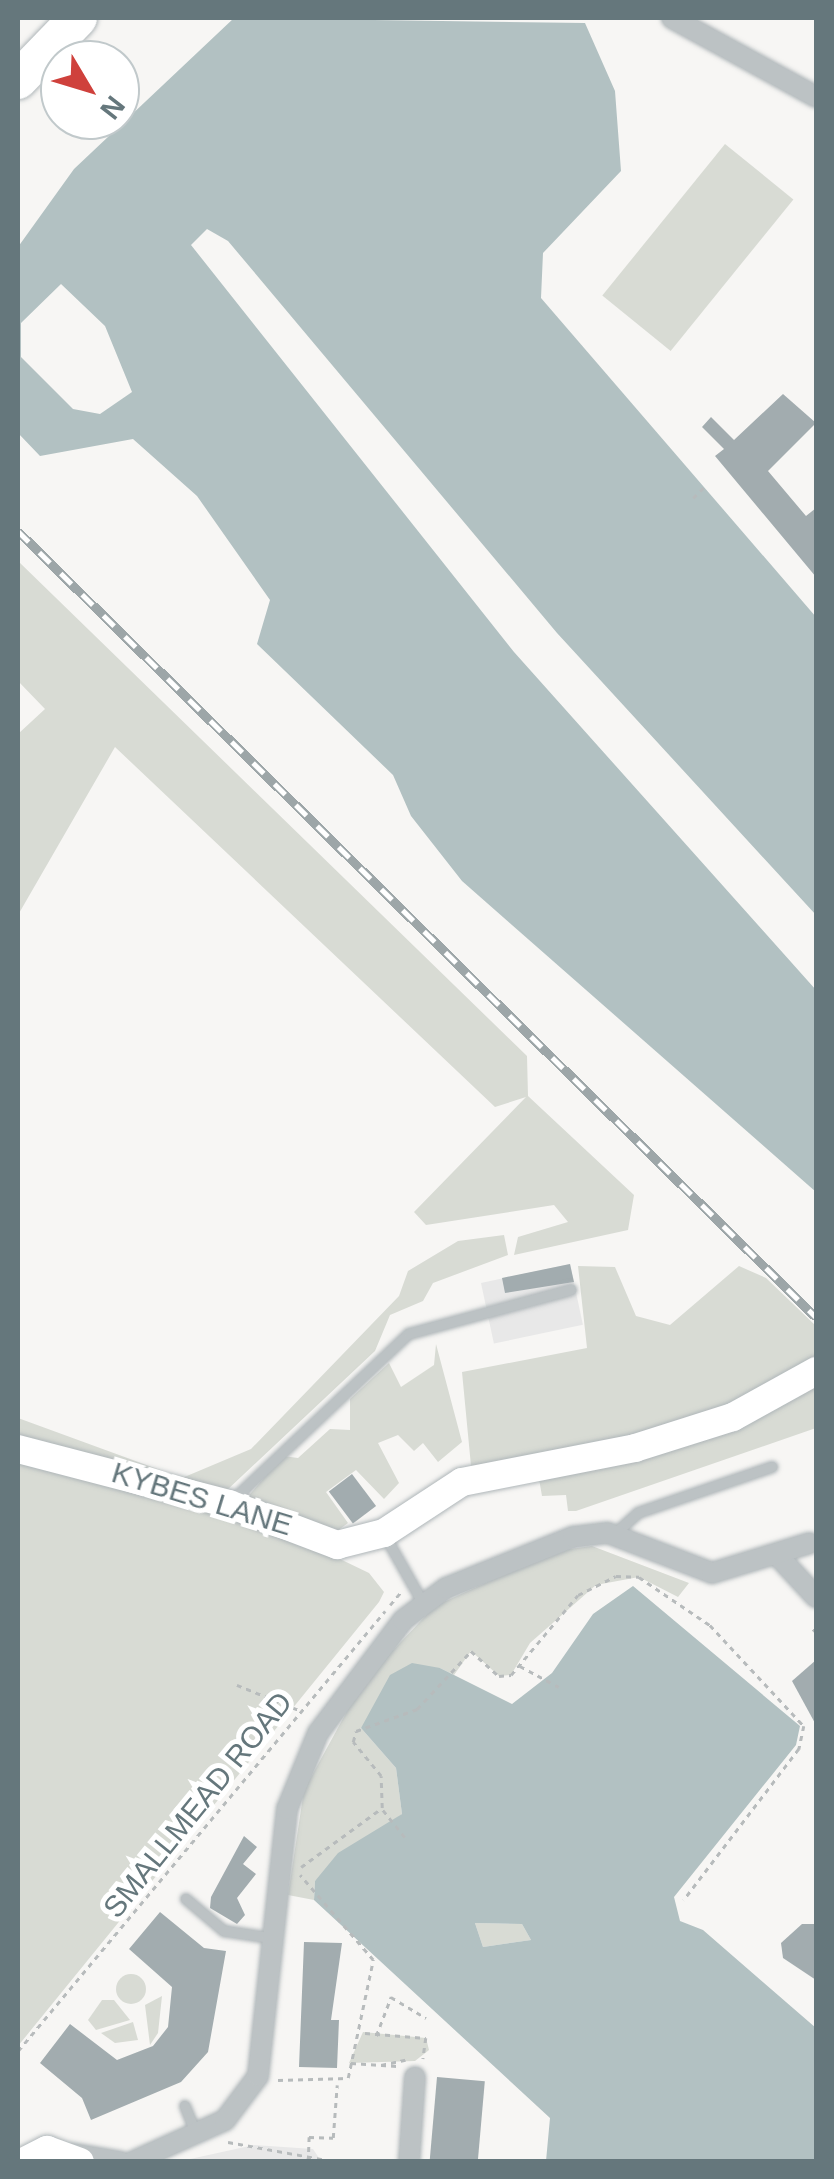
<!DOCTYPE html>
<html>
<head>
<meta charset="utf-8">
<style>
	body { margin:0 }
	#map { position:relative; width:834px; height:2179px; overflow:hidden; background:#f7f6f4; font-family:Arial,sans-serif }
	div>[style] { position:absolute }
	[style*='--x'] { left:calc(var(--x)*1px); top:calc(var(--y)*1px); width:calc(var(--w)*1px); rotate:calc(var(--a)*1deg) }
	.built>* { inset:0; background:#e8e8e8; transform-origin:0 0 }
	.green>* { inset:0; background:#d8dbd4; transform-origin:0 0 }
	.round { border-radius:50% }
	.water>* { inset:0; background:#b2c1c2 }
	.building>* { inset:0; background:#a2acaf; transform-origin:0 0 }
	.path>* { height:2.5px; margin-top:-1.25px; transform-origin:0; background:repeating-linear-gradient(90deg,#b7bbbc 0 5px,transparent 0 10px) }
	.roads { filter:drop-shadow(0 0 2px #afb6b9) drop-shadow(0 0 2px #afb6b9) }
	.lane>* { height:10px; margin:-5px; padding:0 5px; transform-origin:5px; border-radius:5px; background:#bcc2c4 }
	.street>* { height:20px; margin:-10px; padding:0 10px; transform-origin:10px; border-radius:10px; background:#bcc2c4 }
	.secondary>* { height:28px; margin:-14px; padding:0 14px; transform-origin:14px; border-radius:14px; background:#fff }
	.highway>* { height:38px; margin:-19px; padding:0 19px; transform-origin:19px; border-radius:19px; background:#fff }
	.rail>* { height:9px; margin-top:-4.5px; transform-origin:0; background:repeating-linear-gradient(90deg,#fff 0 15px,#9da6a8 0 30px); box-sizing:border-box; border-block:2px solid #9da6a8 }
	span { translate:-50% -50%; white-space:nowrap; text-align:center; line-height:1.15; -webkit-text-stroke:10px #fff; paint-order:stroke }
	.street-label { font-size:30px; color:#65777c }
	.frame { position:absolute; inset:0; border:20px solid #65777c; pointer-events:none }
	.north { position:absolute; left:40px; top:40px; width:100px; height:100px; box-sizing:border-box; background:#fff; border:2px solid #c1c9cb; border-radius:50%; rotate:128deg; font-size:28px; font-weight:700; line-height:40px; text-align:center; color:#65777c }
	.north::after { content:''; display:block; margin:auto; width:35px; height:45px; background:#cf413c; clip-path:polygon(50% 0,100% 100%,50% 72%,0 100%) }
</style>
</head>
<body>
<div id="map">
	<div class="built">
		<i style="left:570px;top:1264px;width:62px;height:91px;rotate:78deg"></i>
		<i style="clip-path:polygon(254px 2145px,313px 2149px,321px 2161px,181px 2161px)"></i>
	</div>
	<div class="green">
		<i style="left:725px;top:144px;width:88px;height:195px;rotate:39deg"></i>
		<i style="clip-path:polygon(18px 561px,527px 1056px,528px 1096px,634px 1195px,628px 1230px,514px 1255px,518px 1237px,568px 1222px,554px 1205px,426px 1225px,414px 1212px,526px 1097px,495px 1107px,115px 747px,18px 915px,18px 734px,45px 709px,18px 681px)"></i>
		<i style="clip-path:polygon(504px 1235px,508px 1255px,433px 1283px,423px 1301px,390px 1315px,375px 1351px,225px 1492px,245px 1500px,283px 1456px,298px 1458px,330px 1429px,350px 1430px,350px 1399px,389px 1363px,401px 1387px,434px 1365px,436px 1344px,462px 1442px,438px 1462px,423px 1443px,414px 1451px,398px 1435px,378px 1443px,399px 1483px,384px 1499px,356px 1470px,326px 1492px,348px 1523px,315px 1547px,369px 1573px,384px 1592px,379px 1602px,18px 2046px,18px 1418px,182px 1478px,251px 1449px,399px 1296px,408px 1271px,458px 1241px)"></i>
		<i style="clip-path:polygon(578px 1266px,615px 1267px,636px 1316px,670px 1325px,739px 1266px,766px 1278px,816px 1326px,816px 1428px,576px 1511px,568px 1511px,566px 1495px,542px 1496px,536px 1462px,471px 1466px,462px 1372px,587px 1348px)"></i>
		<i style="clip-path:polygon(592px 1546px,689px 1583px,678px 1597px,639px 1577px,596px 1585px,530px 1643px,511px 1675px,499px 1676px,471px 1651px,454px 1675px,440px 1668px,361px 1728px,396px 1768px,402px 1814px,315px 1881px,314px 1900px,288px 1895px,304px 1790px,363px 1682px,435px 1606px,555px 1551px)"></i>
		<i style="clip-path:polygon(475px 1923px,522px 1924px,531px 1940px,483px 1947px)"></i>
		<i class="round" style="left:116px;top:1974px;width:30px;height:30px"></i>
		<i style="clip-path:polygon(162px 1996px,158px 2033px,150px 2045px,145px 2005px)"></i>
		<i style="clip-path:polygon(102px 2000px,114px 2000px,130px 2020px,96px 2030px,88px 2020px)"></i>
		<i style="clip-path:polygon(133px 2022px,138px 2040px,115px 2043px,101px 2033px)"></i>
		<i style="clip-path:polygon(363px 2032px,426px 2038px,429px 2050px,415px 2061px,349px 2063px)"></i>
	</div>
	<div class="water">
		<i style="clip-path:polygon(evenodd,234px 18px,585px 23px,615px 91px,621px 171px,543px 253px,541px 298px,816px 617px,816px 915px,557px 633px,228px 241px,207px 229px,191px 245px,514px 652px,816px 990px,816px 1192px,462px 881px,411px 816px,393px 775px,257px 644px,270px 600px,197px 496px,133px 439px,40px 456px,18px 433px,18px 247px,74px 169px,234px 18px,61px 284px,105px 326px,132px 392px,100px 414px,73px 409px,21px 357px,21px 323px,61px 284px)"></i>
		<i style="clip-path:polygon(evenodd,633px 1586px,800px 1726px,796px 1745px,674px 1897px,680px 1921px,703px 1930px,816px 2028px,816px 2161px,546px 2161px,550px 2118px,314px 1900px,315px 1881px,338px 1853px,402px 1814px,396px 1768px,361px 1728px,390px 1675px,412px 1663px,440px 1668px,512px 1704px,552px 1673px,593px 1614px,633px 1586px,475px 1923px,522px 1924px,531px 1940px,483px 1947px,475px 1923px)"></i>
	</div>
	<div class="building">
		<i style="clip-path:polygon(783px 394px,816px 423px,768px 471px,806px 516px,816px 508px,816px 577px,715px 456px,724px 449px,702px 427px,711px 417px,734px 440px)"></i>
		<i style="clip-path:polygon(570px 1264px,574px 1282px,505px 1293px,502px 1278px)"></i>
		<i style="left:352px;top:1474px;width:40px;height:29px;rotate:53deg"></i>
		<i style="clip-path:polygon(816px 1660px,816px 1725px,792px 1681px)"></i>
		<i style="clip-path:polygon(244px 1836px,257px 1847px,243px 1864px,256px 1874px,237px 1898px,245px 1915px,237px 1924px,210px 1908px,211px 1897px)"></i>
		<i style="clip-path:polygon(160px 1912px,204px 1948px,226px 1951px,208px 2052px,181px 2082px,91px 2120px,82px 2098px,40px 2063px,70px 2024px,117px 2060px,153px 2046px,168px 2027px,172px 1987px,129px 1949px)"></i>
		<i style="clip-path:polygon(802px 1924px,816px 1924px,816px 1980px,783px 1958px,781px 1943px)"></i>
		<i style="clip-path:polygon(304px 1942px,342px 1943px,331px 2020px,339px 2020px,337px 2068px,299px 2067px)"></i>
		<i style="left:437px;top:2077px;width:48px;height:85px;rotate:5deg"></i>
	</div>
	<div class="path">
		<i style="--x:693;--y:498;--w:18;--a:-45"></i>
		<i style="--x:390;--y:1605;--w:17;--a:-50"></i>
		<i style="--x:813;--y:1629;--w:4;--a:45"></i>
		<i style="--x:520;--y:1666;--w:44;--a:28.3"></i>
		<i style="--x:237;--y:1685;--w:67;--a:22"></i>
		<i style="--x:383;--y:1810;--w:35;--a:51"></i>
		<i style="--x:301;--y:1867;--w:100;--a:-36.1"></i>
		<i style="--x:382;--y:1808;--w:32;--a:-92"></i>
		<i style="--x:381;--y:1776;--w:44;--a:-129.5"></i>
		<i style="--x:353;--y:1742;--w:11;--a:-75"></i>
		<i style="--x:356;--y:1731;--w:65;--a:-19.8"></i>
		<i style="--x:417;--y:1709;--w:79;--a:-47"></i>
		<i style="--x:471;--y:1651;--w:38;--a:42"></i>
		<i style="--x:499;--y:1676;--w:12;--a:-5"></i>
		<i style="--x:511;--y:1675;--w:104;--a:-50.1"></i>
		<i style="--x:578;--y:1595;--w:42;--a:-26.6"></i>
		<i style="--x:616;--y:1576;--w:23;--a:2"></i>
		<i style="--x:639;--y:1577;--w:86;--a:34.1"></i>
		<i style="--x:710;--y:1625;--w:138;--a:47.1"></i>
		<i style="--x:804;--y:1726;--w:24;--a:102"></i>
		<i style="--x:799;--y:1749;--w:190;--a:127.3"></i>
		<i style="--x:365;--y:2033;--w:61;--a:4.7"></i>
		<i style="--x:426;--y:2038;--w:21;--a:98"></i>
		<i style="--x:376;--y:2036;--w:42;--a:-69"></i>
		<i style="--x:391;--y:1997;--w:41;--a:31"></i>
		<i style="--x:18;--y:2051;--w:573;--a:-50.17"></i>
		<i style="--x:351;--y:2063;--w:46;--a:3.7"></i>
		<i style="--x:381;--y:2065;--w:25;--a:-12"></i>
		<i style="--x:278;--y:2080;--w:70;--a:-1.6"></i>
		<i style="--x:348;--y:2078;--w:121;--a:-78"></i>
		<i style="--x:373;--y:1960;--w:112;--a:-130.7"></i>
		<i style="--x:228;--y:2142;--w:107;--a:10.3"></i>
		<i style="--x:308;--y:2162;--w:25;--a:-88"></i>
		<i style="--x:309;--y:2137;--w:24;--a:2"></i>
		<i style="--x:333;--y:2138;--w:53;--a:-85.7"></i>
	</div>
	<div class="roads">
		<div class="lane">
			<i style="--x:230;--y:1503;--w:246;--a:-43.4"></i>
			<i style="--x:409;--y:1334;--w:168;--a:-15.2"></i>
			<i style="--x:384;--y:1534;--w:79;--a:60.5"></i>
			<i style="--x:615;--y:1534;--w:31;--a:-42"></i>
			<i style="--x:638;--y:1513;--w:142;--a:-18.9"></i>
			<i style="--x:186;--y:1899;--w:50;--a:40.1"></i>
			<i style="--x:224;--y:1931;--w:47;--a:8.7"></i>
			<i style="--x:185;--y:2106;--w:29;--a:68"></i>
		</div>
		<div class="street">
			<i style="--x:672;--y:18;--w:164;--a:28.7"></i>
			<i style="--x:778;--y:1556;--w:56;--a:47.2"></i>
			<i style="--x:69;--y:2153;--w:53;--a:9.8"></i>
			<i style="--x:132;--y:2162;--w:102;--a:-24.3"></i>
			<i style="--x:225;--y:2120;--w:55;--a:-53.1"></i>
			<i style="--x:258;--y:2076;--w:269;--a:-83.8"></i>
			<i style="--x:287;--y:1809;--w:82;--a:-67.8"></i>
			<i style="--x:318;--y:1733;--w:141;--a:-53"></i>
			<i style="--x:403;--y:1620;--w:54;--a:-36.7"></i>
			<i style="--x:446;--y:1588;--w:137;--a:-21.9"></i>
			<i style="--x:573;--y:1537;--w:35;--a:-7"></i>
			<i style="--x:608;--y:1533;--w:111;--a:21"></i>
			<i style="--x:712;--y:1573;--w:102;--a:-17"></i>
			<i style="--x:409;--y:2162;--w:85;--a:-86"></i>
		</div>
		<div class="secondary">
			<i style="--x:18;--y:1449;--w:218;--a:14.6"></i>
			<i style="--x:229;--y:1504;--w:116;--a:20.8"></i>
			<i style="--x:337;--y:1545;--w:49;--a:-14.3"></i>
			<i style="--x:384;--y:1533;--w:93;--a:-33.2"></i>
			<i style="--x:462;--y:1482;--w:176;--a:-11.1"></i>
			<i style="--x:635;--y:1448;--w:103;--a:-17.6"></i>
			<i style="--x:733;--y:1417;--w:95;--a:-29"></i>
			<i style="--x:23;--y:2162;--w:27;--a:-27"></i>
			<i style="--x:47;--y:2150;--w:35;--a:20"></i>
		</div>
		<div class="highway">
			<i style="--x:18;--y:80;--w:86;--a:-45.9"></i>
		</div>
	</div>
	<div class="rail">
		<i style="--x:18;--y:531;--w:1120;--a:44.57"></i>
	</div>
	<div class="street-label">
		<span style="left:202px;top:1499px;rotate:17deg">KYBES LANE</span>
		<span style="left:198px;top:1805px;rotate:-51deg">SMALLMEAD ROAD</span>
	</div>
	<div class="frame"></div>
	<div class="north">N</div>
</div>
</body>
</html>
